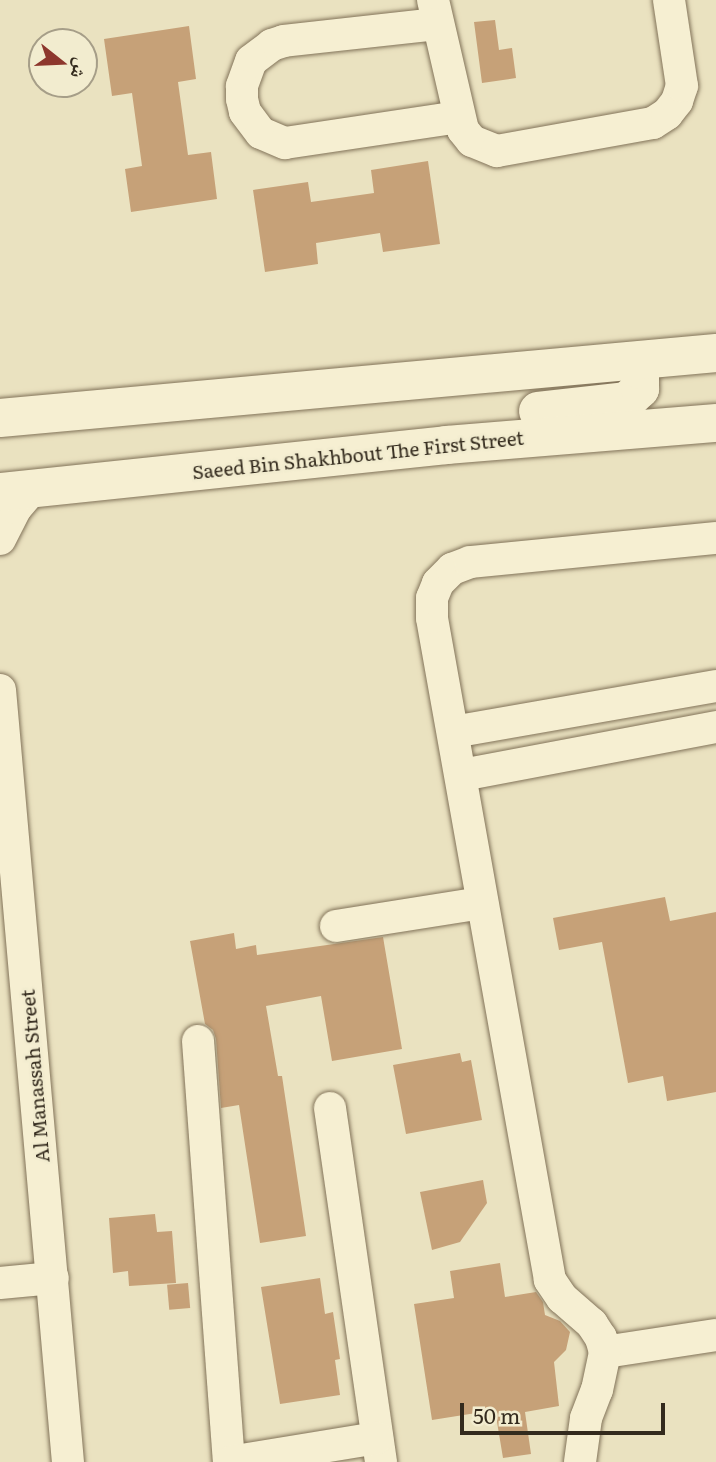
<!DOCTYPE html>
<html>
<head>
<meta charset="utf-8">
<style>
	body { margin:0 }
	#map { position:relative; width:716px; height:1462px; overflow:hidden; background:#eae2c0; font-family:Literata,"Noto Naskh Arabic",serif }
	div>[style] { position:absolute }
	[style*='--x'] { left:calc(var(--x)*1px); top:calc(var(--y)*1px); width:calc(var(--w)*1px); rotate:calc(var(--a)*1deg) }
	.building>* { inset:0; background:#c6a178; transform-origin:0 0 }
	.roads { filter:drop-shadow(0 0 2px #827359) drop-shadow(0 0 2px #827359) }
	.minor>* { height:32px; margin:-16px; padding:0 16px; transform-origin:16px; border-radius:16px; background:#f6efd2 }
	.secondary>* { height:38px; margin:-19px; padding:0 19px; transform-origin:19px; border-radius:19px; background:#f6efd2 }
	span { translate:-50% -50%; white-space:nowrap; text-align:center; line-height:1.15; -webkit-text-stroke:5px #f2eccf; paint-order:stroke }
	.street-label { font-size:19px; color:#332a1d }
	.north { position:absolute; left:28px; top:28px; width:70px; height:70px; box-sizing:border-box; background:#f2eccf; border:2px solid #a69e88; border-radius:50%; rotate:108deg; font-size:19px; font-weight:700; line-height:28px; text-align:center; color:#332a1d }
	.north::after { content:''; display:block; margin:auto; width:24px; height:32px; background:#8d372d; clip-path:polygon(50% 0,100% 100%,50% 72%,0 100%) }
	.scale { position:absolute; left:460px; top:1403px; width:205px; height:32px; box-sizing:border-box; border:4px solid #332a1d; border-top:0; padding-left:9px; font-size:21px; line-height:24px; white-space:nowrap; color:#332a1d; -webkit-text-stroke:5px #f2eccf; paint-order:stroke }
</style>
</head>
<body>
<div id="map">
	<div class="building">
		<i style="clip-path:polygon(495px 20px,499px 50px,512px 48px,516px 78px,482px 83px,474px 22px)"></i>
		<i style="clip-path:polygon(189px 26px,196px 79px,178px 82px,188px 155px,211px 152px,217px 199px,131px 212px,125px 169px,142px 166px,132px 93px,112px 96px,104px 39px)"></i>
		<i style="clip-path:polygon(428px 161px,440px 244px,383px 252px,380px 233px,316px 243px,318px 264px,265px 272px,253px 190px,308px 182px,311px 202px,374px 193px,371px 170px)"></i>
		<i style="clip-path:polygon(665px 897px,670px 921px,716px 912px,716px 1092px,667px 1101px,663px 1076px,628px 1083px,602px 942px,559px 950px,553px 918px)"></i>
		<i style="clip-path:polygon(234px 933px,236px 949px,256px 945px,257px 955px,383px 937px,402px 1049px,332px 1061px,321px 996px,266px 1006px,278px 1076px,282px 1076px,306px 1236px,260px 1243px,239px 1105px,221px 1108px,216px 1039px,213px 1030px,205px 1024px,190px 941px)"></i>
		<i style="clip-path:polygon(460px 1053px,462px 1062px,471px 1060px,482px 1120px,406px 1134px,393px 1065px)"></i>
		<i style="clip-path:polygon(483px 1180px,487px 1203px,460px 1242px,432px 1250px,420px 1192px)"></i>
		<i style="clip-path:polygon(155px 1214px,157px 1232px,172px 1231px,176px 1283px,129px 1286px,128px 1271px,113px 1273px,109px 1218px)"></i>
		<i style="clip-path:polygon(500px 1263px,505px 1297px,536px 1292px,543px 1302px,545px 1315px,560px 1321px,570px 1332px,566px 1350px,554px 1362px,559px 1406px,525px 1412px,531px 1454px,503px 1458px,495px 1410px,432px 1420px,414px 1304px,454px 1298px,450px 1271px)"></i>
		<i style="clip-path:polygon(320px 1278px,325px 1314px,333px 1312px,340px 1359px,335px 1360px,340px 1395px,280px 1404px,261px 1287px)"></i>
		<i style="left:188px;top:1283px;width:25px;height:21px;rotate:85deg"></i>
	</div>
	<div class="roads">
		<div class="minor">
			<i style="--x:433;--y:0;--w:133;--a:77"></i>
			<i style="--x:463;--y:130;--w:14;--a:51"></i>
			<i style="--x:472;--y:141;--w:27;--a:22"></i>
			<i style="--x:497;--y:151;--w:158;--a:-10.2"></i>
			<i style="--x:653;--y:123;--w:17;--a:-33"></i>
			<i style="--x:667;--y:114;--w:16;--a:-52"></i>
			<i style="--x:677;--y:101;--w:16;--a:-72"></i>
			<i style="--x:682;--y:86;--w:87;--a:-98.6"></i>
			<i style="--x:437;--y:24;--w:154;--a:173.7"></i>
			<i style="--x:284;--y:41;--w:13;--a:162"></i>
			<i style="--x:272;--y:45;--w:26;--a:143"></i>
			<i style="--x:251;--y:61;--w:27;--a:110"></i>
			<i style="--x:242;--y:86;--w:13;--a:90"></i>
			<i style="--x:242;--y:99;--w:13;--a:77"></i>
			<i style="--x:245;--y:112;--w:26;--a:53"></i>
			<i style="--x:261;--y:133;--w:26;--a:23"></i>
			<i style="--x:285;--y:143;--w:175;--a:-8.5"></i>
			<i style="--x:0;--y:539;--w:35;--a:-63"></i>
			<i style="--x:16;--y:508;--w:25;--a:-50"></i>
			<i style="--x:0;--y:690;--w:775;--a:84.97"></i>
			<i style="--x:453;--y:732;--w:267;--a:-9.9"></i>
			<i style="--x:462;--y:775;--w:258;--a:-10.7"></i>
			<i style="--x:336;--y:926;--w:148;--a:-9"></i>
			<i style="--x:198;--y:1041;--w:422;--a:85.8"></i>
			<i style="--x:330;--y:1108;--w:358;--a:81.8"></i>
			<i style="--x:0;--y:1283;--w:53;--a:-5.4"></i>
			<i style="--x:605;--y:1352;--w:112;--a:-8.7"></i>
			<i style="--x:230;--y:1462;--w:149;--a:-9.3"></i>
			<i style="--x:580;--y:1462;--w:44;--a:-82.2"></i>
			<i style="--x:586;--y:1418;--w:30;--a:-69"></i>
			<i style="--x:597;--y:1390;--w:39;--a:-78"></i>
			<i style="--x:605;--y:1352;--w:15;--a:-106"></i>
			<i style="--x:601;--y:1338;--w:17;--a:-123"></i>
			<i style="--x:592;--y:1324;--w:40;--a:-139"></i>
			<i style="--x:562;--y:1298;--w:22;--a:-124"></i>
			<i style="--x:550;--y:1280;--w:672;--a:-100.11"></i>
			<i style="--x:432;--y:618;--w:20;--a:-90"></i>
			<i style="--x:432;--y:598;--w:16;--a:-68"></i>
			<i style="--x:438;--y:583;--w:20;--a:-45"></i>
			<i style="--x:452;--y:569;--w:19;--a:-21"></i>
			<i style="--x:470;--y:562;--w:247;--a:-5.6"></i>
		</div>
		<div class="secondary">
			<i style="--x:538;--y:411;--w:90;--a:-6.4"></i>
			<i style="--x:627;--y:401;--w:18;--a:-43"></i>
			<i style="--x:640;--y:389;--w:19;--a:-90"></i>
			<i style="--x:640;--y:370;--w:9;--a:-126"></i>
			<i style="--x:0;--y:418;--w:719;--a:-5.19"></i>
			<i style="--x:0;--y:492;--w:449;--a:-6"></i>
			<i style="--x:447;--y:445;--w:270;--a:-4.7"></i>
		</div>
	</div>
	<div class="street-label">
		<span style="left:358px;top:455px;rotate:-6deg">Saeed Bin Shakhbout The First Street</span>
		<span style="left:35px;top:1076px;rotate:-95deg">Al Manassah Street</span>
	</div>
	<div class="north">ش</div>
	<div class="scale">50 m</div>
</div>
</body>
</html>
